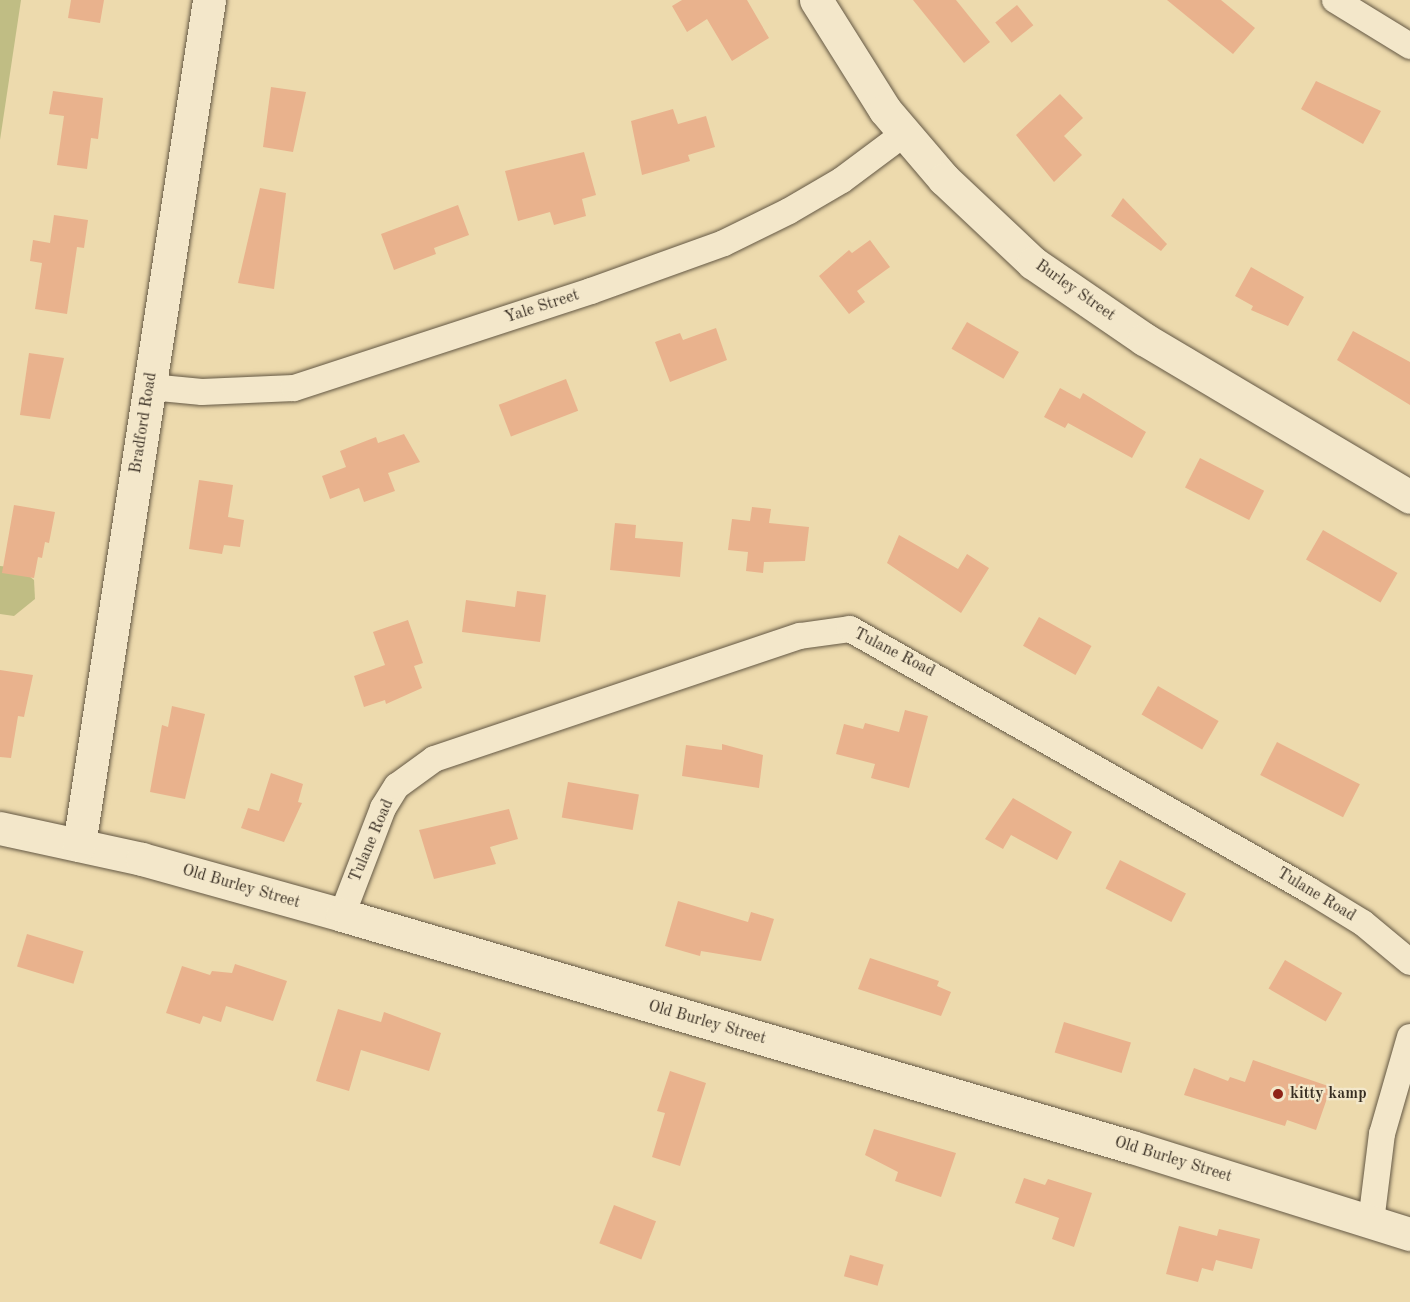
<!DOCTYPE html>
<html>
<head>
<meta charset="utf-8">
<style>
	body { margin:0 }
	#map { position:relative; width:1410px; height:1302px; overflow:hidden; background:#eddaad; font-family:"Old Standard TT",serif }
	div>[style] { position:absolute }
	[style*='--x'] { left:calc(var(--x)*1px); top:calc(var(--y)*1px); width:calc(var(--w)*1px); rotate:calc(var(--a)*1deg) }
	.green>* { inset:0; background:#c0bd84 }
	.building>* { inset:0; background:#e9b28d; transform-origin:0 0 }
	.roads { filter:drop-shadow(0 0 2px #645844) drop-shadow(0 0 2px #645844) }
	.street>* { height:26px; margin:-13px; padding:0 13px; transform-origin:13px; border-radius:13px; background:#f3e7ca }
	.secondary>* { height:33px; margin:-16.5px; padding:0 16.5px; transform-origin:16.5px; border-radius:16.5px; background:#f3e7ca }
	.dots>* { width:16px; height:16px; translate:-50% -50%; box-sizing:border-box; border:3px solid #f3e7ca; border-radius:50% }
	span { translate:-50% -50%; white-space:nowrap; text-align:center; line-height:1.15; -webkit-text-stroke:4.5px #f3e7ca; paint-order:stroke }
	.street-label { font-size:16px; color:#362c21 }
	.poi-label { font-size:16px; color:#362c21; font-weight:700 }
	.left { translate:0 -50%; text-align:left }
</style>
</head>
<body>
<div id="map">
	<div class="green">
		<i style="clip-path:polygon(0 0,21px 0,0 140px)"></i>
		<i style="clip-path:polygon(0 566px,19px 568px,34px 580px,35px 599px,14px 616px,0 614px)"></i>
	</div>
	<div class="building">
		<i style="clip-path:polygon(71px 0,104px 0,100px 23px,68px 18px)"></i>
		<i style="clip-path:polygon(682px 0,747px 0,769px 38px,732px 61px,707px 19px,687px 32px,672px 6px)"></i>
		<i style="clip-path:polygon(913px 0,956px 0,990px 42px,964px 63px)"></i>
		<i style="clip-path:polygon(1167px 0,1221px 0,1255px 28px,1233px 54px)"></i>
		<i style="left:1017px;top:5px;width:26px;height:28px;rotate:51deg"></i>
		<i style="clip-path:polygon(1316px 81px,1381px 111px,1363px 144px,1301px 109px)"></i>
		<i style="clip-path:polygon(271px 87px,306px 92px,293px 152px,263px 147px)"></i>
		<i style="clip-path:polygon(53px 91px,103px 98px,98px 139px,91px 138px,87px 169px,57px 165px,64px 116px,49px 114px)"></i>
		<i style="clip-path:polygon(1060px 94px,1083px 118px,1064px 136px,1082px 155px,1054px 182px,1016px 135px)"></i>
		<i style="clip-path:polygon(673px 109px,678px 124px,706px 116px,715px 147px,688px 155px,690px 161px,642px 175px,631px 121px)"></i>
		<i style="clip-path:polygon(584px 152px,596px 195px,582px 199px,586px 216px,554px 225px,550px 212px,518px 221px,505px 171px)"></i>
		<i style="clip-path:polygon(260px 188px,286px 193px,274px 289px,238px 283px)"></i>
		<i style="clip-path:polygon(1123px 198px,1167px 244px,1161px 251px,1111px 216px)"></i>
		<i style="clip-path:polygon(458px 205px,469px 235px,434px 248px,436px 254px,394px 270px,381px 234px)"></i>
		<i style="clip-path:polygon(54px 215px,88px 220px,84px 248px,77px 247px,67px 314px,35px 309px,42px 263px,30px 261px,33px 240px,50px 243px)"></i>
		<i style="clip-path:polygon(870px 240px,890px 267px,857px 291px,865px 302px,849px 314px,819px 276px,849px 250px,852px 253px)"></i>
		<i style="clip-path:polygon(1251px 267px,1304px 297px,1288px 326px,1251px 310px,1253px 306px,1235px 296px)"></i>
		<i style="left:967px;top:322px;width:60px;height:31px;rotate:30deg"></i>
		<i style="clip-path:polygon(716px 328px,727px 360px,670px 382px,655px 342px,680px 333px,683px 340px)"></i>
		<i style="clip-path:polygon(1353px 331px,1410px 362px,1410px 405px,1337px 360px)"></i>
		<i style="clip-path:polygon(29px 353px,64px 358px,50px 419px,20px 415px)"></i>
		<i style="left:566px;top:379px;width:34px;height:72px;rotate:69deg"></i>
		<i style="clip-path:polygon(1060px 388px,1080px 399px,1083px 393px,1146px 432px,1132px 458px,1068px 423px,1065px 428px,1044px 417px)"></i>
		<i style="clip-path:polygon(404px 434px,420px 462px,388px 473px,395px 491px,364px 502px,359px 488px,330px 499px,322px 476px,346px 467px,340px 451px,376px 437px,378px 443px)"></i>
		<i style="left:1200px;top:458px;width:72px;height:33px;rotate:27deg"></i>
		<i style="clip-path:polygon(199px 480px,233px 485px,228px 517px,244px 520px,240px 547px,224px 545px,222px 554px,189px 549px)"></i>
		<i style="clip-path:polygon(14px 505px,55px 512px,49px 543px,45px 542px,42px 558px,38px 557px,34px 578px,2px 573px)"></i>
		<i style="clip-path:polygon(752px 507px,771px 509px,769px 523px,809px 527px,805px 561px,764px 562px,763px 573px,746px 571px,748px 552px,728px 550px,732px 519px,750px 521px)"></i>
		<i style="clip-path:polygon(615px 523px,636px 525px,635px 538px,683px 542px,680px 577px,610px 570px)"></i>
		<i style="left:1323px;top:530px;width:86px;height:34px;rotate:30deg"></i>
		<i style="clip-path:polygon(899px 535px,958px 569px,967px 554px,989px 568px,961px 613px,887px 563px)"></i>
		<i style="clip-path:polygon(517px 591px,546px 595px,540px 642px,462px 632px,466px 600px,515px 607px)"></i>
		<i style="left:1039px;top:617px;width:60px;height:33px;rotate:29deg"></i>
		<i style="clip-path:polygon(408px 620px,423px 663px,414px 666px,422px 688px,386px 704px,385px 700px,364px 707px,354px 676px,385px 665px,373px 632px)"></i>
		<i style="clip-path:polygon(0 670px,33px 675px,24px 717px,18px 716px,11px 758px,0 757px)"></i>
		<i style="left:1158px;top:686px;width:70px;height:33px;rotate:30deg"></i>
		<i style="clip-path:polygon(172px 706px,205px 714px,185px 799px,150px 792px,162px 725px,168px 727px)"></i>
		<i style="clip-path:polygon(905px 710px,928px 716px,909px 788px,871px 778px,875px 764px,836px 754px,844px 724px,863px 729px,865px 723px,899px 732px)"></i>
		<i style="left:1277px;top:742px;width:93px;height:37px;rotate:27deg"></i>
		<i style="clip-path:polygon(722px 744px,763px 755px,759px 788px,682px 776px,686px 745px,722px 750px)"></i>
		<i style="clip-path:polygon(271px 773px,303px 784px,298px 802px,302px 803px,284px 842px,241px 828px,248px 808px,259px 811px)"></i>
		<i style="left:568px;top:782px;width:72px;height:36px;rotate:10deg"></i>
		<i style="clip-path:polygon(1013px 798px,1072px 832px,1057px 860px,1011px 835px,1003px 849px,985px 839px)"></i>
		<i style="clip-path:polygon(509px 809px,518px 839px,490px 847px,496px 864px,434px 879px,419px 830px)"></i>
		<i style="left:1120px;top:860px;width:74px;height:32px;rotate:27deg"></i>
		<i style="clip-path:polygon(678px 901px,748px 922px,751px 912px,774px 919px,761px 961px,701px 951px,700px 956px,665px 946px)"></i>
		<i style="left:27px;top:934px;width:59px;height:34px;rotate:17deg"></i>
		<i style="clip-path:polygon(870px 958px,939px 981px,937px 986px,951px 992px,941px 1016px,858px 989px)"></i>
		<i style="left:1285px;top:960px;width:66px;height:33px;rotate:30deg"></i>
		<i style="clip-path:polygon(235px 964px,287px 981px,273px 1021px,226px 1006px,221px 1022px,203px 1016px,200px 1024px,166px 1013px,182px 966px,210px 975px,212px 971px,232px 973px)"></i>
		<i style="clip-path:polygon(338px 1009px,381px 1022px,384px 1012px,441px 1033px,429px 1071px,361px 1050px,349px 1091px,316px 1081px)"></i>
		<i style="left:1064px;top:1022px;width:70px;height:32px;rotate:17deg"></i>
		<i style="clip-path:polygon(1253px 1060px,1331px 1087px,1316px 1130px,1287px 1120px,1285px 1126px,1184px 1095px,1194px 1068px,1228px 1081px,1230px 1077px,1245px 1082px)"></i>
		<i style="clip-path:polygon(670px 1071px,706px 1083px,680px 1166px,652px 1157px,665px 1113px,657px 1111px)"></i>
		<i style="clip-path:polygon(874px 1129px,956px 1153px,941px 1197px,895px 1181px,898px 1172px,865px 1155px)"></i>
		<i style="clip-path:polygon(1024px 1178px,1045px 1185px,1048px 1179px,1092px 1193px,1074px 1247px,1052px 1239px,1059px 1218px,1015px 1203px)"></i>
		<i style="left:614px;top:1205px;width:45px;height:41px;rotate:21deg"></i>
		<i style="clip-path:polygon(1179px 1226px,1217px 1236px,1219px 1229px,1260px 1239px,1252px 1269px,1216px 1260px,1213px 1271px,1202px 1268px,1198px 1282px,1166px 1274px)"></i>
		<i style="left:850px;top:1255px;width:35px;height:22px;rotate:16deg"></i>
	</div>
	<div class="roads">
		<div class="street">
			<i style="--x:1335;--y:0;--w:88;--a:31.5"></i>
			<i style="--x:150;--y:387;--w:52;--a:5.5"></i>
			<i style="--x:202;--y:392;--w:92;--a:-2.5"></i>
			<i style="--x:294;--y:388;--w:312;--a:-18.1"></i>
			<i style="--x:591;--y:291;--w:141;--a:-19.8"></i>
			<i style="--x:724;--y:243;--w:72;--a:-26.2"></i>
			<i style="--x:789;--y:211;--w:61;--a:-30.3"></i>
			<i style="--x:842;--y:180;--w:79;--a:-36.7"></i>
			<i style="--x:342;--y:915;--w:115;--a:-69"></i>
			<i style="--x:383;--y:808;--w:26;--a:-58"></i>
			<i style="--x:397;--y:786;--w:46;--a:-36.1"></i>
			<i style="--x:434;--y:759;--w:386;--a:-18.6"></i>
			<i style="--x:800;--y:636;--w:50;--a:-8"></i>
			<i style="--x:850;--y:629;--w:528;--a:29.62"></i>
			<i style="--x:1309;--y:890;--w:63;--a:31.4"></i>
			<i style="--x:1363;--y:923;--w:61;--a:39.7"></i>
			<i style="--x:1371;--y:1222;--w:89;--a:-82.9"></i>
			<i style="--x:1382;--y:1134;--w:101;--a:-73.9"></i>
		</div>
		<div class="secondary">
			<i style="--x:816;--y:0;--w:130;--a:57.9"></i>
			<i style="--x:885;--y:110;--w:91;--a:49.5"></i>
			<i style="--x:944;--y:179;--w:122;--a:43.3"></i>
			<i style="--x:1033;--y:263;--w:135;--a:34.4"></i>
			<i style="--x:1144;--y:339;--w:309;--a:30.7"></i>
			<i style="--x:0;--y:828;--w:145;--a:12.3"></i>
			<i style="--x:142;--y:859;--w:208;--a:15.6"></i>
			<i style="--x:342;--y:915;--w:823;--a:16.37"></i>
			<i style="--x:1132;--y:1147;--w:291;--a:17.4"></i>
			<i style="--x:79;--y:845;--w:855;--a:-81.25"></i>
		</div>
	</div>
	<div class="dots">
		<i style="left:1278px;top:1094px;background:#8f2418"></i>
	</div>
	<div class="street-label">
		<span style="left:1075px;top:291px;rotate:35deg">Burley Street</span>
		<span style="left:542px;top:307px;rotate:-18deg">Yale Street</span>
		<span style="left:144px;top:423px;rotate:-81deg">Bradford Road</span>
		<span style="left:894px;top:653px;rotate:27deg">Tulane Road</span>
		<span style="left:372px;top:841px;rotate:-67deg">Tulane Road</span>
		<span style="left:241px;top:887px;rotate:16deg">Old Burley Street</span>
		<span style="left:1316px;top:895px;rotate:31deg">Tulane Road</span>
		<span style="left:707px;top:1023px;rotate:16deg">Old Burley Street</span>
		<span style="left:1173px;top:1160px;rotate:17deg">Old Burley Street</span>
	</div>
	<div class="poi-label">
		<span class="left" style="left:1290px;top:1094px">kitty kamp</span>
	</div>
</div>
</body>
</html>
